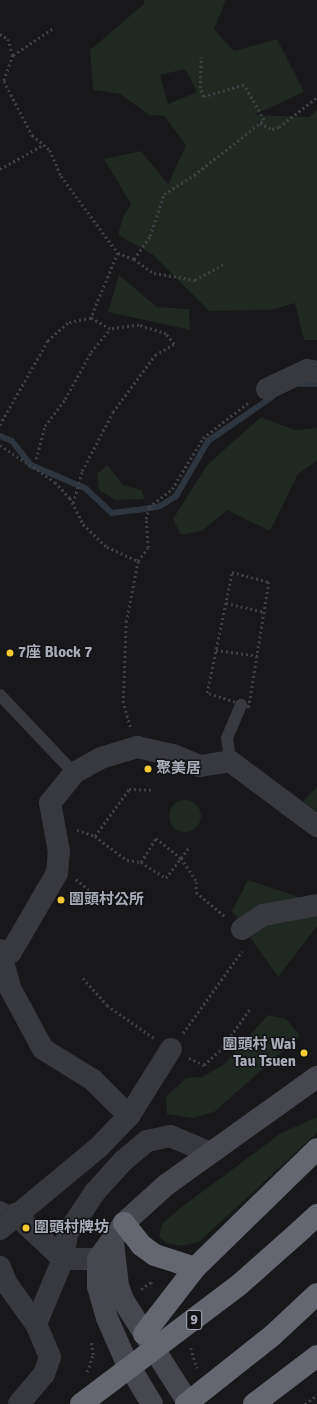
<!DOCTYPE html>
<html>
<head>
<meta charset="utf-8">
<style>
	body { margin:0 }
	#map { position:relative; width:317px; height:1404px; overflow:hidden; background:#18171a; font-family:Signika,"Noto Sans TC",sans-serif }
	div>[style] { position:absolute }
	[style*='--x'] { left:calc(var(--x)*1px); top:calc(var(--y)*1px); width:calc(var(--w)*1px); rotate:calc(var(--a)*1deg) }
	.green>* { inset:0; background:#1f2821 }
	.round { border-radius:50% }
	.stream>* { height:6px; margin:-3px; padding:0 3px; transform-origin:3px; border-radius:3px; background:#2d353e }
	.path>* { height:2.5px; margin-top:-1.25px; transform-origin:0; background:repeating-linear-gradient(90deg,#3e4046 0 2px,transparent 0 5px) }
	.service>* { height:12px; margin:-6px; padding:0 6px; transform-origin:6px; border-radius:6px; background:#38393f }
	.minor>* { height:22px; margin:-11px; padding:0 11px; transform-origin:11px; border-radius:11px; background:#38393f }
	.secondary>* { height:22px; margin:-11px; padding:0 11px; transform-origin:11px; border-radius:11px; background:#46474f }
	.motorway>* { height:22px; margin:-11px; padding:0 11px; transform-origin:11px; border-radius:11px; background:#646670 }
	.motorway-bridge>* { height:22px; margin:-11px; padding:0 11px; transform-origin:11px; border-radius:11px; background:#646670 }
	.dots>* { width:11px; height:11px; translate:-50% -50%; box-sizing:border-box; border:2px solid #131215; border-radius:50% }
	span { translate:-50% -50%; white-space:nowrap; text-align:center; line-height:1.15; -webkit-text-stroke:3px #131215; paint-order:stroke }
	.shield-label span { padding:1px 3px; background:#131215; border:1px solid; border-radius:3px; -webkit-text-stroke-width:0 }
	.shield-label { font-size:14px; color:#a9adb9; font-weight:700 }
	.poi-label { font-size:15px; color:#a9adb9; font-weight:700 }
	.left { translate:0 -50%; text-align:left }
	.right { translate:-100% -50%; text-align:right }
</style>
</head>
<body>
<div id="map">
	<div class="green">
		<i style="clip-path:polygon(evenodd,144px 0,226px 0,214px 29px,234px 51px,277px 39px,304px 92px,254px 115px,309px 117px,317px 110px,317px 340px,304px 340px,295px 303px,271px 310px,209px 311px,152px 254px,118px 235px,123px 217px,131px 204px,104px 159px,141px 151px,168px 184px,186px 145px,164px 116px,149px 115px,120px 94px,93px 90px,90px 50px,144px 4px,144px 0,185px 69px,197px 92px,168px 104px,160px 75px,185px 69px)"></i>
		<i style="clip-path:polygon(119px 275px,157px 307px,189px 309px,190px 330px,108px 312px)"></i>
		<i style="clip-path:polygon(261px 417px,295px 430px,317px 428px,317px 461px,298px 474px,270px 531px,227px 510px,202px 531px,181px 535px,173px 519px,208px 464px)"></i>
		<i style="clip-path:polygon(107px 465px,123px 485px,142px 490px,144px 499px,115px 500px,99px 490px,97px 474px)"></i>
		<i style="clip-path:polygon(317px 787px,317px 812px,303px 801px)"></i>
		<i class="round" style="left:169px;top:800px;width:32px;height:32px"></i>
		<i style="clip-path:polygon(248px 880px,302px 898px,317px 912px,317px 926px,278px 977px,232px 911px)"></i>
		<i style="clip-path:polygon(268px 1015px,286px 1019px,300px 1036px,214px 1112px,193px 1118px,167px 1114px,166px 1097px,186px 1078px,202px 1077px,223px 1065px)"></i>
		<i style="clip-path:polygon(317px 1117px,317px 1133px,199px 1242px,181px 1246px,167px 1243px,159px 1237px,162px 1224px,179px 1209px,281px 1133px)"></i>
	</div>
	<div class="stream">
		<i style="--x:301;--y:384;--w:16;--a:0"></i>
		<i style="--x:0;--y:436;--w:13;--a:23"></i>
		<i style="--x:12;--y:441;--w:31;--a:52"></i>
		<i style="--x:31;--y:465;--w:59;--a:23.1"></i>
		<i style="--x:85;--y:488;--w:37;--a:43"></i>
		<i style="--x:112;--y:513;--w:26;--a:-7"></i>
		<i style="--x:138;--y:510;--w:22;--a:-10"></i>
		<i style="--x:160;--y:506;--w:19;--a:-32"></i>
		<i style="--x:176;--y:496;--w:64;--a:-59.8"></i>
		<i style="--x:208;--y:441;--w:78;--a:-34.5"></i>
	</div>
	<div class="path">
		<i style="--x:0;--y:34;--w:9;--a:32"></i>
		<i style="--x:8;--y:39;--w:17;--a:73"></i>
		<i style="--x:13;--y:55;--w:28;--a:109"></i>
		<i style="--x:4;--y:81;--w:61;--a:62.6"></i>
		<i style="--x:32;--y:135;--w:23;--a:40"></i>
		<i style="--x:50;--y:150;--w:28;--a:67"></i>
		<i style="--x:61;--y:176;--w:96;--a:53.5"></i>
		<i style="--x:118;--y:253;--w:70;--a:112.6"></i>
		<i style="--x:91;--y:318;--w:24;--a:168"></i>
		<i style="--x:68;--y:323;--w:27;--a:138"></i>
		<i style="--x:48;--y:341;--w:97;--a:119.7"></i>
		<i style="--x:13;--y:55;--w:50;--a:-33.7"></i>
		<i style="--x:260;--y:123;--w:13;--a:27"></i>
		<i style="--x:272;--y:129;--w:7;--a:-16"></i>
		<i style="--x:279;--y:127;--w:48;--a:-38.3"></i>
		<i style="--x:0;--y:169;--w:49;--a:-29.2"></i>
		<i style="--x:118;--y:253;--w:17;--a:21"></i>
		<i style="--x:134;--y:259;--w:24;--a:35"></i>
		<i style="--x:154;--y:273;--w:42;--a:9.7"></i>
		<i style="--x:195;--y:280;--w:33;--a:-29"></i>
		<i style="--x:134;--y:259;--w:28;--a:-55"></i>
		<i style="--x:150;--y:236;--w:44;--a:-71.6"></i>
		<i style="--x:164;--y:194;--w:36;--a:-32"></i>
		<i style="--x:194;--y:175;--w:89;--a:-38.2"></i>
		<i style="--x:264;--y:120;--w:40;--a:-119.7"></i>
		<i style="--x:244;--y:85;--w:43;--a:163.7"></i>
		<i style="--x:203;--y:97;--w:9;--a:-108"></i>
		<i style="--x:200;--y:88;--w:31;--a:-88"></i>
		<i style="--x:0;--y:445;--w:66;--a:33.9"></i>
		<i style="--x:55;--y:482;--w:22;--a:47"></i>
		<i style="--x:70;--y:498;--w:29;--a:63"></i>
		<i style="--x:83;--y:524;--w:33;--a:44"></i>
		<i style="--x:107;--y:547;--w:34;--a:24"></i>
		<i style="--x:36;--y:459;--w:34;--a:-75"></i>
		<i style="--x:45;--y:426;--w:34;--a:-53"></i>
		<i style="--x:65;--y:399;--w:54;--a:-61"></i>
		<i style="--x:91;--y:352;--w:30;--a:-50"></i>
		<i style="--x:110;--y:329;--w:22;--a:-150"></i>
		<i style="--x:73;--y:503;--w:33;--a:-74"></i>
		<i style="--x:82;--y:471;--w:67;--a:-62.3"></i>
		<i style="--x:113;--y:412;--w:71;--a:-53.6"></i>
		<i style="--x:155;--y:355;--w:22;--a:-30"></i>
		<i style="--x:174;--y:344;--w:13;--a:-129"></i>
		<i style="--x:166;--y:334;--w:28;--a:-162"></i>
		<i style="--x:139;--y:325;--w:29;--a:172"></i>
		<i style="--x:232;--y:572;--w:38;--a:15"></i>
		<i style="--x:269;--y:582;--w:127;--a:99.1"></i>
		<i style="--x:249;--y:707;--w:44;--a:-161.6"></i>
		<i style="--x:207;--y:693;--w:124;--a:-78.3"></i>
		<i style="--x:226;--y:603;--w:40;--a:13"></i>
		<i style="--x:216;--y:650;--w:43;--a:7.9"></i>
		<i style="--x:130;--y:727;--w:25;--a:-106"></i>
		<i style="--x:123;--y:703;--w:81;--a:-87.9"></i>
		<i style="--x:126;--y:622;--w:62;--a:-78.9"></i>
		<i style="--x:138;--y:561;--w:16;--a:-52"></i>
		<i style="--x:148;--y:548;--w:29;--a:-94"></i>
		<i style="--x:146;--y:519;--w:12;--a:-76"></i>
		<i style="--x:149;--y:507;--w:29;--a:-38"></i>
		<i style="--x:172;--y:489;--w:60;--a:-58.7"></i>
		<i style="--x:203;--y:438;--w:60;--a:-38.2"></i>
		<i style="--x:77;--y:830;--w:19;--a:18"></i>
		<i style="--x:95;--y:836;--w:58;--a:-54.1"></i>
		<i style="--x:129;--y:789;--w:23;--a:2"></i>
		<i style="--x:95;--y:836;--w:40;--a:37"></i>
		<i style="--x:127;--y:860;--w:14;--a:8"></i>
		<i style="--x:141;--y:862;--w:30;--a:33"></i>
		<i style="--x:166;--y:878;--w:40;--a:-53"></i>
		<i style="--x:141;--y:862;--w:28;--a:-58"></i>
		<i style="--x:156;--y:838;--w:32;--a:39"></i>
		<i style="--x:181;--y:858;--w:29;--a:56"></i>
		<i style="--x:197;--y:882;--w:10;--a:96"></i>
		<i style="--x:196;--y:892;--w:39;--a:40"></i>
		<i style="--x:76;--y:879;--w:17;--a:40"></i>
		<i style="--x:83;--y:978;--w:36;--a:48"></i>
		<i style="--x:107;--y:1005;--w:57;--a:35.1"></i>
		<i style="--x:183;--y:1033;--w:101;--a:-54.3"></i>
		<i style="--x:189;--y:1058;--w:17;--a:25"></i>
		<i style="--x:204;--y:1065;--w:25;--a:-43"></i>
		<i style="--x:222;--y:1048;--w:47;--a:-54.6"></i>
		<i style="--x:141;--y:1289;--w:12;--a:-35"></i>
		<i style="--x:151;--y:1282;--w:5;--a:68"></i>
		<i style="--x:191;--y:1348;--w:21;--a:73"></i>
		<i style="--x:87;--y:1372;--w:18;--a:-71"></i>
		<i style="--x:93;--y:1355;--w:15;--a:-98"></i>
		<i style="--x:305;--y:1404;--w:15;--a:-37"></i>
	</div>
	<div class="service">
		<i style="--x:0;--y:695;--w:108;--a:46.5"></i>
		<i style="--x:230;--y:761;--w:23;--a:-97"></i>
		<i style="--x:227;--y:738;--w:36;--a:-67"></i>
		<i style="--x:0;--y:1207;--w:17;--a:25"></i>
	</div>
	<div class="minor">
		<i style="--x:267;--y:389;--w:44;--a:-25.4"></i>
		<i style="--x:307;--y:370;--w:10;--a:11"></i>
		<i style="--x:242;--y:929;--w:25;--a:-34"></i>
		<i style="--x:263;--y:915;--w:55;--a:-10.5"></i>
		<i style="--x:0;--y:950;--w:39;--a:75"></i>
		<i style="--x:10;--y:988;--w:69;--a:61.6"></i>
		<i style="--x:43;--y:1049;--w:59;--a:31.8"></i>
		<i style="--x:93;--y:1080;--w:51;--a:45"></i>
		<i style="--x:3;--y:954;--w:8;--a:-14"></i>
		<i style="--x:11;--y:952;--w:91;--a:-59.8"></i>
		<i style="--x:57;--y:873;--w:21;--a:-85"></i>
		<i style="--x:59;--y:852;--w:50;--a:-100.4"></i>
		<i style="--x:50;--y:803;--w:38;--a:-51"></i>
		<i style="--x:74;--y:773;--w:31;--a:-29"></i>
		<i style="--x:101;--y:758;--w:38;--a:-17"></i>
		<i style="--x:137;--y:747;--w:37;--a:13"></i>
		<i style="--x:173;--y:755;--w:29;--a:22"></i>
		<i style="--x:200;--y:766;--w:30;--a:-9"></i>
		<i style="--x:230;--y:761;--w:109;--a:36.8"></i>
		<i style="--x:15;--y:1214;--w:66;--a:43.2"></i>
		<i style="--x:63;--y:1259;--w:35;--a:0"></i>
		<i style="--x:0;--y:1229;--w:127;--a:-39.6"></i>
		<i style="--x:98;--y:1148;--w:45;--a:-45.9"></i>
		<i style="--x:129;--y:1116;--w:79;--a:-57.9"></i>
		<i style="--x:0;--y:1267;--w:18;--a:68"></i>
		<i style="--x:7;--y:1284;--w:49;--a:54.1"></i>
		<i style="--x:36;--y:1324;--w:36;--a:67"></i>
		<i style="--x:50;--y:1357;--w:18;--a:109"></i>
		<i style="--x:44;--y:1374;--w:39;--a:130"></i>
		<i style="--x:36;--y:1324;--w:70;--a:-67.4"></i>
		<i style="--x:63;--y:1259;--w:25;--a:-81"></i>
		<i style="--x:67;--y:1234;--w:50;--a:-56.3"></i>
		<i style="--x:95;--y:1192;--w:42;--a:-47.9"></i>
		<i style="--x:123;--y:1161;--w:31;--a:-40"></i>
		<i style="--x:147;--y:1141;--w:24;--a:-12"></i>
		<i style="--x:170;--y:1136;--w:44;--a:22.5"></i>
	</div>
	<div class="secondary">
		<i style="--x:113;--y:1242;--w:44;--a:83.5"></i>
		<i style="--x:118;--y:1286;--w:15;--a:70"></i>
		<i style="--x:123;--y:1300;--w:123;--a:57.6"></i>
		<i style="--x:152;--y:1404;--w:52;--a:-121"></i>
		<i style="--x:125;--y:1359;--w:45;--a:-113.7"></i>
		<i style="--x:107;--y:1318;--w:32;--a:-106"></i>
		<i style="--x:98;--y:1287;--w:28;--a:-90"></i>
		<i style="--x:98;--y:1259;--w:44;--a:-54.2"></i>
		<i style="--x:124;--y:1223;--w:57;--a:-42.1"></i>
		<i style="--x:166;--y:1185;--w:186;--a:-35.6"></i>
	</div>
	<div class="motorway">
		<i style="--x:124;--y:1223;--w:28;--a:52"></i>
		<i style="--x:141;--y:1245;--w:17;--a:36"></i>
		<i style="--x:155;--y:1255;--w:42;--a:18"></i>
		<i style="--x:302;--y:1229;--w:21;--a:-43"></i>
		<i style="--x:144;--y:1334;--w:83;--a:-52.3"></i>
		<i style="--x:195;--y:1268;--w:170;--a:-44.3"></i>
		<i style="--x:254;--y:1404;--w:79;--a:-37.3"></i>
	</div>
	<div class="motorway-bridge">
		<i style="--x:81;--y:1404;--w:198;--a:-37"></i>
		<i style="--x:239;--y:1285;--w:84;--a:-41.6"></i>
		<i style="--x:186;--y:1404;--w:111;--a:-38.4"></i>
		<i style="--x:273;--y:1335;--w:60;--a:-43"></i>
	</div>
	<div class="dots">
		<i style="left:10px;top:653px;background:#f5c934"></i>
		<i style="left:148px;top:769px;background:#f5c934"></i>
		<i style="left:61px;top:900px;background:#f5c934"></i>
		<i style="left:304px;top:1053px;background:#f5c934"></i>
		<i style="left:26px;top:1228px;background:#f5c934"></i>
	</div>
	<div class="shield-label">
		<span style="left:194px;top:1320px">9</span>
	</div>
	<div class="poi-label">
		<span class="left" style="left:18px;top:653px">7座 Block 7</span>
		<span class="left" style="left:156px;top:769px">聚美居</span>
		<span class="left" style="left:69px;top:900px">圍頭村公所</span>
		<span class="right" style="left:296px;top:1053px">圍頭村 Wai<br>Tau Tsuen</span>
		<span class="left" style="left:34px;top:1228px">圍頭村牌坊</span>
	</div>
</div>
</body>
</html>
